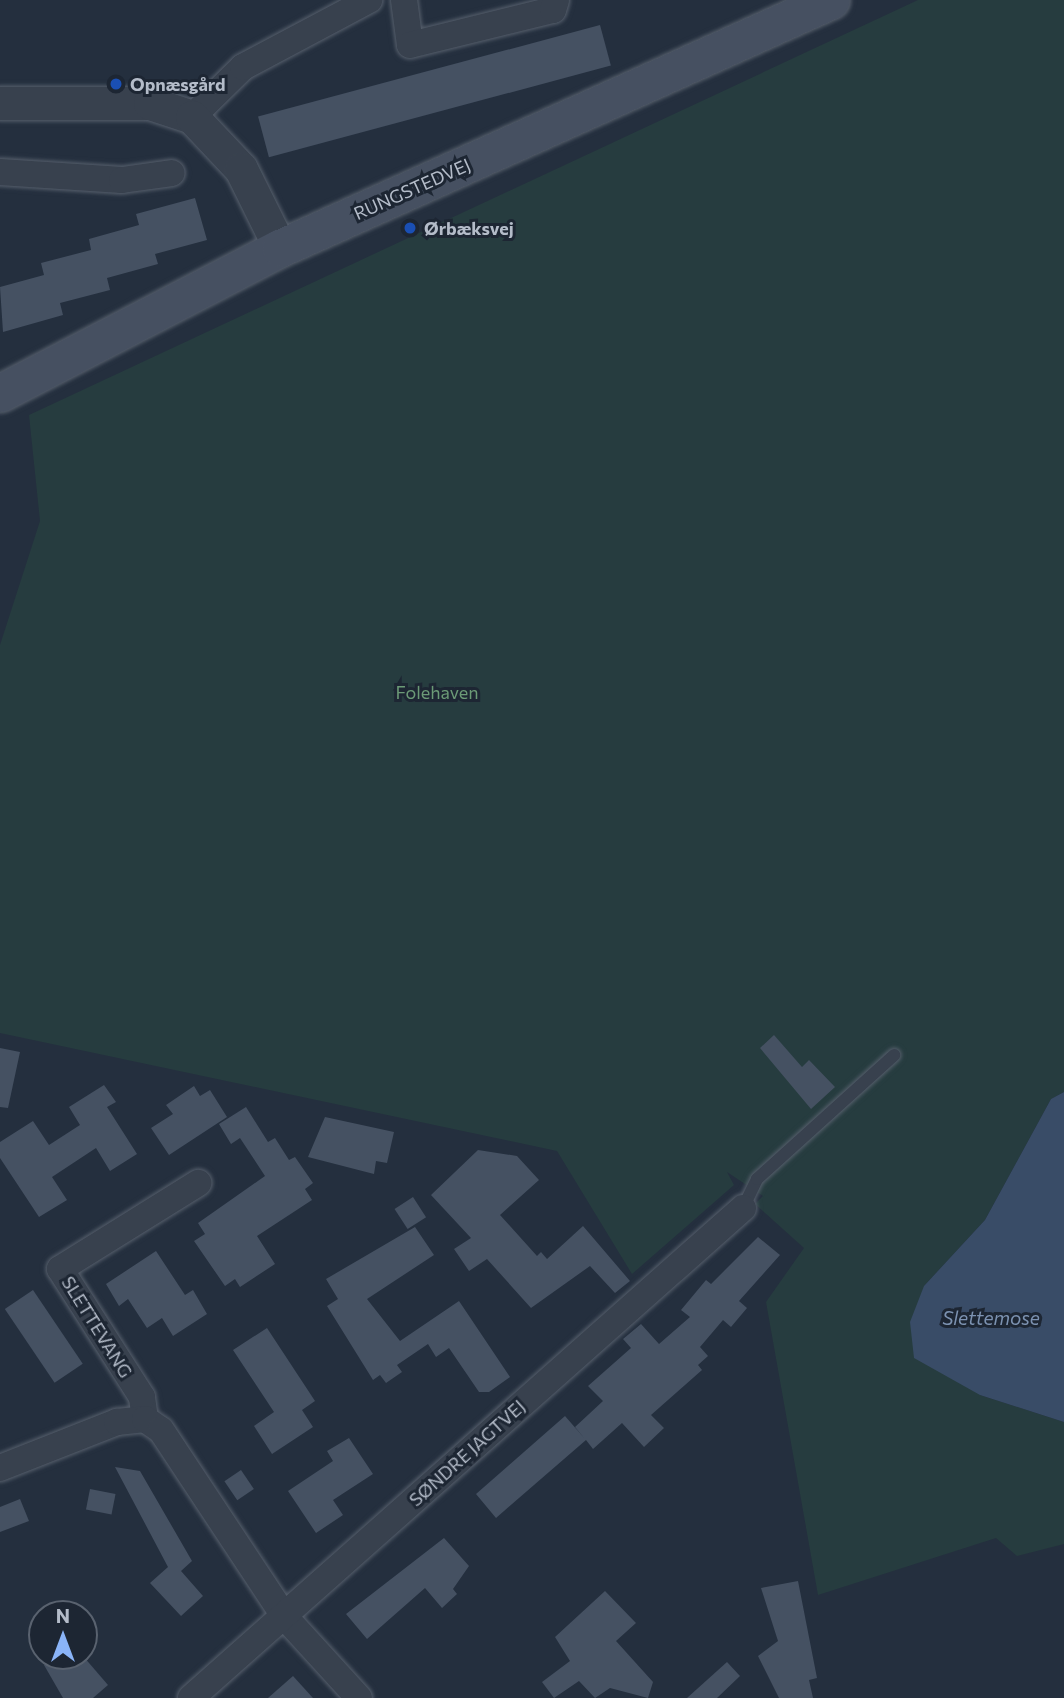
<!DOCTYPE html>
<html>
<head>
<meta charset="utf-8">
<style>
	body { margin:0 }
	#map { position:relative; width:1064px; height:1698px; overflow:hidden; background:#242f3e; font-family:Commissioner,sans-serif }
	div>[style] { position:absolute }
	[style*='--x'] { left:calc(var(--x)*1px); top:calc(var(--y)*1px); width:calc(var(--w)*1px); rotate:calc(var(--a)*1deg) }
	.green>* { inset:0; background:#263c3f }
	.water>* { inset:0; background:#394c67 }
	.building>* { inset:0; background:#455162; transform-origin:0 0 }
	.roads { filter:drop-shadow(0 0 2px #565f6c) drop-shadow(0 0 2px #565f6c) }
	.service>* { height:12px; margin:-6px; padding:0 6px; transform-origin:6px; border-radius:6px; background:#38414e }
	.minor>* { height:26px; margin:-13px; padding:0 13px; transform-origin:13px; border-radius:13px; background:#38414e }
	.tertiary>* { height:33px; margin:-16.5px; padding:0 16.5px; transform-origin:16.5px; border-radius:16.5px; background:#38414e }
	.secondary>* { height:37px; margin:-18.5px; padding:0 18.5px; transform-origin:18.5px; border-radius:18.5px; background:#465061 }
	.dots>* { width:19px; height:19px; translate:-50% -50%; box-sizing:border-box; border:4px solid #1d2633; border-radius:50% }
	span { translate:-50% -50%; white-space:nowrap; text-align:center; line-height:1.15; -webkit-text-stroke:6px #1d2633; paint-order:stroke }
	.poi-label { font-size:18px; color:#b4bcc9; font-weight:700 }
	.left { translate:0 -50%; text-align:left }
	.street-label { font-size:18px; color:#b4bcc9 }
	.park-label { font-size:18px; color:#6b9a76 }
	.water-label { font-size:19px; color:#7c92b1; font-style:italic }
	.north { position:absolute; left:28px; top:1600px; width:70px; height:70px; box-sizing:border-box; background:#1d2633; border:2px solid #59626f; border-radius:50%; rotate:0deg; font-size:19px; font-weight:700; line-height:28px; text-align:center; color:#b4bcc9 }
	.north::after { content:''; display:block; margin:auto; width:24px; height:32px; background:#8ab4f8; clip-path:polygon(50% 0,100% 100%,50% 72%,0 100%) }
</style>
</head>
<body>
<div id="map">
	<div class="green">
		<i style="clip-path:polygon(918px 0,1064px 0,1064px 1092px,1051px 1099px,985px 1220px,924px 1286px,980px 1395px,1064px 1422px,1064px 1544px,1017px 1556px,996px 1538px,818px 1595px,766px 1302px,804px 1248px,755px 1204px,763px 1196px,727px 1172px,734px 1185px,632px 1274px,557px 1151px,0 1033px,0 645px,40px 521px,29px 415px)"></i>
	</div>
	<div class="water">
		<i style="clip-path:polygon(1064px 1092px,1064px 1422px,980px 1395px,914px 1358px,910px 1322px,924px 1286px,985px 1220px,1051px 1099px)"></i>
	</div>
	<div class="building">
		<i style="left:600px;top:25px;width:42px;height:354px;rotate:75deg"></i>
		<i style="clip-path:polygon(195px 198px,207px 240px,155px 254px,158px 264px,107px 278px,110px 290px,60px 303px,63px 315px,3px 332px,0 287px,44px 275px,41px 263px,91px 250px,89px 239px,139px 225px,136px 214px)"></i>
		<i style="clip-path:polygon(774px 1035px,802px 1067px,809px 1060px,835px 1087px,811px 1109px,760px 1048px)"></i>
		<i style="clip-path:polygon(0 1048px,20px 1052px,8px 1108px,0 1107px)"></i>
		<i style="clip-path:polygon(104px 1085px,116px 1102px,107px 1107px,137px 1154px,110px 1171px,96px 1148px,52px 1177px,67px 1200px,39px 1217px,0 1158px,0 1142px,33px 1121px,49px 1145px,80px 1125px,69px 1107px)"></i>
		<i style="clip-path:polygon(194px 1086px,200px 1096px,210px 1090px,227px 1117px,169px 1155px,151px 1128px,173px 1114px,166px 1105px)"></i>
		<i style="clip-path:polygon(246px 1107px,268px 1142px,275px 1138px,289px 1160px,295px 1157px,313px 1183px,305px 1189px,312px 1200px,257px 1236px,275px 1264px,240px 1287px,235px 1279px,225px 1286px,194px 1241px,205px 1234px,198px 1223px,265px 1176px,240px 1138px,231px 1144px,219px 1124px)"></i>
		<i style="clip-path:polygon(325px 1117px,394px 1132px,387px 1163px,376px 1161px,374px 1174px,308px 1157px)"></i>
		<i style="clip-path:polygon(478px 1150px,517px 1156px,539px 1180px,500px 1215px,537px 1256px,541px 1252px,547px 1259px,583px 1226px,630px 1281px,615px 1293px,590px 1266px,531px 1308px,487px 1259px,469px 1271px,454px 1249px,471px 1238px,431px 1195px)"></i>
		<i style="left:413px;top:1197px;width:24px;height:22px;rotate:57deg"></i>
		<i style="clip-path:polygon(415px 1227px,434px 1255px,367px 1299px,400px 1341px,459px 1301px,510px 1377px,489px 1392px,479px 1392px,449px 1348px,436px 1357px,428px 1344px,397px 1365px,402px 1372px,386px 1383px,380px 1375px,373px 1380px,327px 1306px,338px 1299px,326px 1279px)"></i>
		<i style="clip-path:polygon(758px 1237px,780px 1255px,739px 1301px,747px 1308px,731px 1327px,723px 1320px,700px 1347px,708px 1356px,698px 1365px,702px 1370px,651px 1415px,664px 1428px,644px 1447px,622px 1423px,593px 1449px,586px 1440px,496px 1518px,476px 1494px,565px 1416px,585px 1439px,575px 1427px,603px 1401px,588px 1386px,631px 1348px,623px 1339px,641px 1324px,659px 1344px,690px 1317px,681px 1310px,706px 1280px,711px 1284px)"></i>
		<i style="clip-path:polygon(156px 1251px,185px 1295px,193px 1290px,207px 1314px,173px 1336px,162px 1318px,147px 1328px,128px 1299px,119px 1306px,106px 1284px)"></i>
		<i style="left:33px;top:1290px;width:89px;height:34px;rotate:56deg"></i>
		<i style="clip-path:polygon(267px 1328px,315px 1401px,302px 1410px,313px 1427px,272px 1454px,254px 1426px,274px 1412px,233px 1350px)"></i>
		<i style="clip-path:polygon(349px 1438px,373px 1474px,333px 1500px,343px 1515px,316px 1533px,288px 1491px,333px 1461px,327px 1451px)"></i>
		<i style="clip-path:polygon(115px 1467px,140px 1471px,192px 1561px,181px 1571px,203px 1596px,181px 1616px,150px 1583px,168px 1567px)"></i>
		<i style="left:241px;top:1470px;width:23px;height:20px;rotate:56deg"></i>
		<i style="left:90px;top:1489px;width:26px;height:21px;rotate:11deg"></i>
		<i style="clip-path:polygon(20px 1499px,29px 1521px,0 1532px,0 1507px)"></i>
		<i style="clip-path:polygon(444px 1538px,469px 1566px,453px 1589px,457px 1594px,442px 1608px,425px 1588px,367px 1639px,346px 1614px)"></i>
		<i style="clip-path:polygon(798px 1581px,817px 1678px,809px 1680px,813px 1698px,779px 1698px,758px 1656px,778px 1641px,761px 1588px)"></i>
		<i style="clip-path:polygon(605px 1591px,636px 1623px,616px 1641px,653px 1682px,648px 1698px,610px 1688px,595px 1698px,579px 1681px,554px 1698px,542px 1682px,570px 1661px,555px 1637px)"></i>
		<i style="clip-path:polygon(55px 1656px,83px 1656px,108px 1685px,93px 1698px,63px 1698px,44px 1665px)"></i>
		<i style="clip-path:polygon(727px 1662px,740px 1676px,717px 1698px,687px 1698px)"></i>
		<i style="clip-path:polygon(293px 1676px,313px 1698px,268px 1698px)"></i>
	</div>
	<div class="roads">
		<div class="service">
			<i style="--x:743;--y:1208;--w:32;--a:-64"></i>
			<i style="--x:757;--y:1179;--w:185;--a:-42.1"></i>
		</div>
		<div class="minor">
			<i style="--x:404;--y:0;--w:45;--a:82.4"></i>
			<i style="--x:410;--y:45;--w:147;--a:-13.8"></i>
			<i style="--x:553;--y:10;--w:10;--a:-73"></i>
			<i style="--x:192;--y:117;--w:71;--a:-44.4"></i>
			<i style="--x:243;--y:67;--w:143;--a:-28"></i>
			<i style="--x:0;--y:172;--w:122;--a:3.8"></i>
			<i style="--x:122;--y:180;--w:50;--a:-8"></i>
			<i style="--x:145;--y:1419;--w:22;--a:-98"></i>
			<i style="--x:142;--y:1397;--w:152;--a:-122.6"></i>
			<i style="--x:60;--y:1269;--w:163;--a:-31.9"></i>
			<i style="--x:0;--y:1468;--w:126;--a:-21.5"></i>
			<i style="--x:117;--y:1422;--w:28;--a:-6"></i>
			<i style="--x:145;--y:1419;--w:19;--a:35"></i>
			<i style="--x:161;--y:1430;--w:223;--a:56.5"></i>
			<i style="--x:284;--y:1616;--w:111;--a:47.6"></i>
			<i style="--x:191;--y:1698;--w:738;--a:-41.59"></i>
		</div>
		<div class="tertiary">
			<i style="--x:0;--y:103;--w:150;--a:0"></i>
			<i style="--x:150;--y:103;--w:44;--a:18.4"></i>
			<i style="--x:192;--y:117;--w:71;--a:46.7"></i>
			<i style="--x:241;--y:169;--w:88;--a:63.7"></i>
		</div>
		<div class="secondary">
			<i style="--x:0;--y:393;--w:315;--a:-27.4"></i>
			<i style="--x:280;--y:248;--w:604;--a:-24.23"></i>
		</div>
	</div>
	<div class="dots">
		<i style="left:116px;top:84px;background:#1a4fb4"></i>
		<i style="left:410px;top:228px;background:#1a4fb4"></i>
	</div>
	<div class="poi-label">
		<span class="left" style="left:130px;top:84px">Opnæsgård</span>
		<span class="left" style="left:424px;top:228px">Ørbæksvej</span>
	</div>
	<div class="street-label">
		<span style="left:412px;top:189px;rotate:-24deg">RUNGSTEDVEJ</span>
		<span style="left:97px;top:1327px;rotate:58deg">SLETTEVANG</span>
		<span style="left:467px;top:1453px;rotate:-42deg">SØNDRE JAGTVEJ</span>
	</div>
	<div class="park-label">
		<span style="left:437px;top:692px">Folehaven</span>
	</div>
	<div class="water-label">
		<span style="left:991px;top:1318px">Slettemose</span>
	</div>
	<div class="north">N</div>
</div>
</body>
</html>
